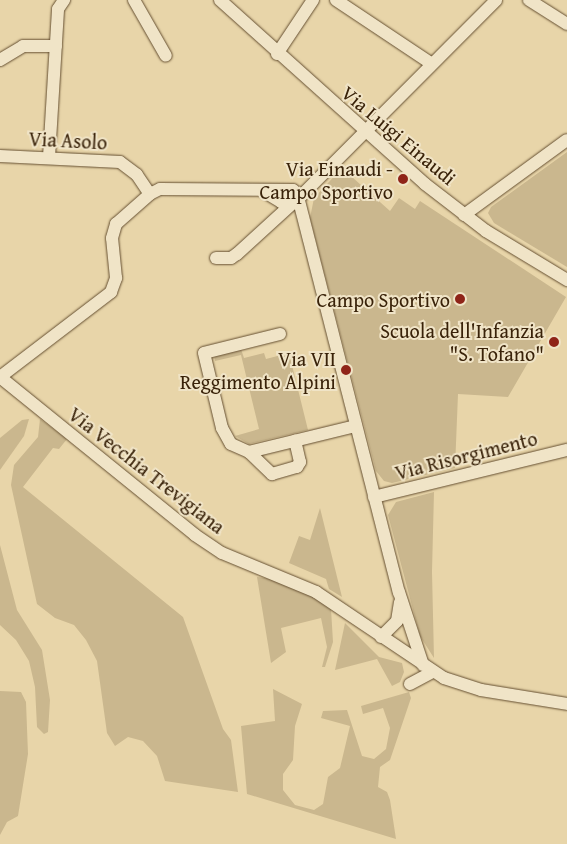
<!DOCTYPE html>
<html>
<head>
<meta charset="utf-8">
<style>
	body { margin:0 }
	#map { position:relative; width:567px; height:844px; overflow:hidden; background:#e8d5a9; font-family:"Gentium Book Plus",serif }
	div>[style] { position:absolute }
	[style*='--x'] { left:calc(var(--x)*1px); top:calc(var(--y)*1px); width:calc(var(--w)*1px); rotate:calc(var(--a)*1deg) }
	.green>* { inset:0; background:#cab78e }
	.roads { filter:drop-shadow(0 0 1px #654f31) drop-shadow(0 0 1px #654f31) }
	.minor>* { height:12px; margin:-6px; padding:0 6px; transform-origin:6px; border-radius:6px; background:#f0e4c7 }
	.dots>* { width:14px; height:14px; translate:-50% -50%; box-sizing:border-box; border:2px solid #f0e4c7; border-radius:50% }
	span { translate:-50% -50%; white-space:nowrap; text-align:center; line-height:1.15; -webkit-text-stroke:4px #f0e4c7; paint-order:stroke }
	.street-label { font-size:20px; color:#392209 }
	.poi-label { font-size:20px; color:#392209 }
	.right { translate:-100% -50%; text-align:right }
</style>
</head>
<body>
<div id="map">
	<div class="green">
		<i style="clip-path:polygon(567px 152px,567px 267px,494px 223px,488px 213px,491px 207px)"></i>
		<i style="clip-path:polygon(342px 168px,390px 211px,399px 198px,415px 209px,420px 201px,566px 297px,508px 397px,458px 394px,455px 468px,392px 483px,384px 481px,376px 471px,310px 218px,314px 198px)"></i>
		<i style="clip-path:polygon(241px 349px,244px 358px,264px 353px,266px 359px,289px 353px,308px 430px,249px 444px,235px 436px,259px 429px,241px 355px,215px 361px,214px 356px)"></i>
		<i style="clip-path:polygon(29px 419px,24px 436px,0 470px,0 438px,22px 420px)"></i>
		<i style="clip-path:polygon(40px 419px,67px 439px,59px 449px,53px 448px,23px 487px,183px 617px,223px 729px,231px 740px,238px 792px,165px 781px,157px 756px,143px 741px,128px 737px,115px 746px,107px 733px,97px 661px,86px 640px,74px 625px,55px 618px,37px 604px,11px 485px,14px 465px,38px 437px)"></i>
		<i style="clip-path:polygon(434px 492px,432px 572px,434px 658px,420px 636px,388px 515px,396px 502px)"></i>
		<i style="clip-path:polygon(320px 508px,342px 597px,329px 589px,326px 579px,289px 563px,299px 536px,310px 540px)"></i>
		<i style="clip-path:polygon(0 545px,17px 610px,42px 650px,50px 700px,48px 732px,44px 734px,37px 727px,35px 687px,29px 661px,16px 640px,0 625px)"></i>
		<i style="clip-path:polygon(257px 577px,272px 579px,320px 600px,331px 609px,333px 642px,325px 667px,322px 667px,327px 647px,321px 618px,281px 628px,286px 652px,271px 663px)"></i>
		<i style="clip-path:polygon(345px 623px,379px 657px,402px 663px,404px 672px,400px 682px,392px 686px,377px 659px,335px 670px)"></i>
		<i style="clip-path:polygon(273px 689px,302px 704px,295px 726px,293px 760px,283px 774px,283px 790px,295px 805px,314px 810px,323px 804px,328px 777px,340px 768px,350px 726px,321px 718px,323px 711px,347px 710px,362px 756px,374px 759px,386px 749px,390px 728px,383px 708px,363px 714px,361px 706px,409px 692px,411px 698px,390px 760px,380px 767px,378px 787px,387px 792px,390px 800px,396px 839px,247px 794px,241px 726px,275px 721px)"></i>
		<i style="clip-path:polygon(0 691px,21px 692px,26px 702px,28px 754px,18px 816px,7px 822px,0 835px)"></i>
	</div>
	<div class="roads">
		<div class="minor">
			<i style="--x:134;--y:0;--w:64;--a:60.3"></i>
			<i style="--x:220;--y:0;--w:275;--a:41.9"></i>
			<i style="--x:425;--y:184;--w:77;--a:37.6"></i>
			<i style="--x:486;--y:231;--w:95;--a:31.2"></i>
			<i style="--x:336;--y:0;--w:115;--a:33.7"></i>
			<i style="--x:529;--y:0;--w:45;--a:32.3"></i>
			<i style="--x:277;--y:54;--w:65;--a:-56.3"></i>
			<i style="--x:0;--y:60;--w:27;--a:-31"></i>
			<i style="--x:23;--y:46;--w:33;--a:0"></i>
			<i style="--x:0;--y:156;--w:120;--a:2.9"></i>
			<i style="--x:120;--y:162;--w:21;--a:37"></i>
			<i style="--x:137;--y:175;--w:23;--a:56"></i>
			<i style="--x:49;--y:157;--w:148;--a:-86.5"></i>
			<i style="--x:58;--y:9;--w:11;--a:-56"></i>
			<i style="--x:263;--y:191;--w:21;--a:31"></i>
			<i style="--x:281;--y:202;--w:16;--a:-7"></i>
			<i style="--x:297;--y:200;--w:282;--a:-45.1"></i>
			<i style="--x:464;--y:215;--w:127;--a:-36.1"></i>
			<i style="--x:216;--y:258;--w:15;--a:0"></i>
			<i style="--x:231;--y:258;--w:7;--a:-34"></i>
			<i style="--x:237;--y:254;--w:79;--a:-42.4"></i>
			<i style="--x:280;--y:334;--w:78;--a:166"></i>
			<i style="--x:204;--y:353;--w:77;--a:76.5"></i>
			<i style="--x:222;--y:428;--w:18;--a:61"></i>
			<i style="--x:231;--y:444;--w:20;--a:24"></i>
			<i style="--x:249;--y:452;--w:110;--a:-13.7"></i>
			<i style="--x:0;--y:377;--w:140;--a:-37.4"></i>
			<i style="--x:111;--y:292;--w:15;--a:-70"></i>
			<i style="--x:116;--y:278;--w:40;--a:-95.7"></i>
			<i style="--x:112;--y:238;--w:15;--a:-74"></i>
			<i style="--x:116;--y:224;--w:45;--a:-41.4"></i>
			<i style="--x:150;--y:194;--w:11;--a:-27"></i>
			<i style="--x:160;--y:189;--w:133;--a:0.4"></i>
			<i style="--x:293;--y:190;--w:5;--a:37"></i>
			<i style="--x:297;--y:193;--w:412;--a:75.7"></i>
			<i style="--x:399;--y:592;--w:77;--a:71.8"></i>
			<i style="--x:0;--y:377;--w:251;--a:39"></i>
			<i style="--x:195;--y:535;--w:32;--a:34"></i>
			<i style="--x:222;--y:553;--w:102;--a:22.5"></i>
			<i style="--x:316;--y:592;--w:154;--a:33.9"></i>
			<i style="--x:444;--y:678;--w:39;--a:18"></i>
			<i style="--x:481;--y:690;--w:87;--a:9.2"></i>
			<i style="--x:249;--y:452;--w:32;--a:44"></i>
			<i style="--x:272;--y:474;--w:26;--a:-16"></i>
			<i style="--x:297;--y:467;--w:6;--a:-59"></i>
			<i style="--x:300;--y:462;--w:22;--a:-103"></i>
			<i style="--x:374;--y:497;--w:199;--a:-13.7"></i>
			<i style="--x:381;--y:637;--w:23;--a:-45"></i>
			<i style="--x:397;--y:621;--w:19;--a:-81"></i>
			<i style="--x:410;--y:684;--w:26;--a:-28"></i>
		</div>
	</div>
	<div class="dots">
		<i style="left:403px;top:179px;background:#8f2418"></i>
		<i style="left:460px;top:299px;background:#8f2418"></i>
		<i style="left:554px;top:342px;background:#8f2418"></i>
		<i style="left:346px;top:370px;background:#8f2418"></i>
	</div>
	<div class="street-label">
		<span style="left:399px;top:135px;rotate:40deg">Via Luigi Einaudi</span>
		<span style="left:68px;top:140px;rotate:3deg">Via Asolo</span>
		<span style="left:466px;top:455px;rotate:-14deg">Via Risorgimento</span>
		<span style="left:147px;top:470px;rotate:38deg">Via Vecchia Trevigiana</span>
	</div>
	<div class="poi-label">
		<span class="right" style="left:393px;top:180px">Via Einaudi -<br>Campo Sportivo</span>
		<span class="right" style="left:450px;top:299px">Campo Sportivo</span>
		<span class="right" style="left:544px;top:342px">Scuola dell'Infanzia<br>"S. Tofano"</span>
		<span class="right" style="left:336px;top:370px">Via VII<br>Reggimento Alpini</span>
	</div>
</div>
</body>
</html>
